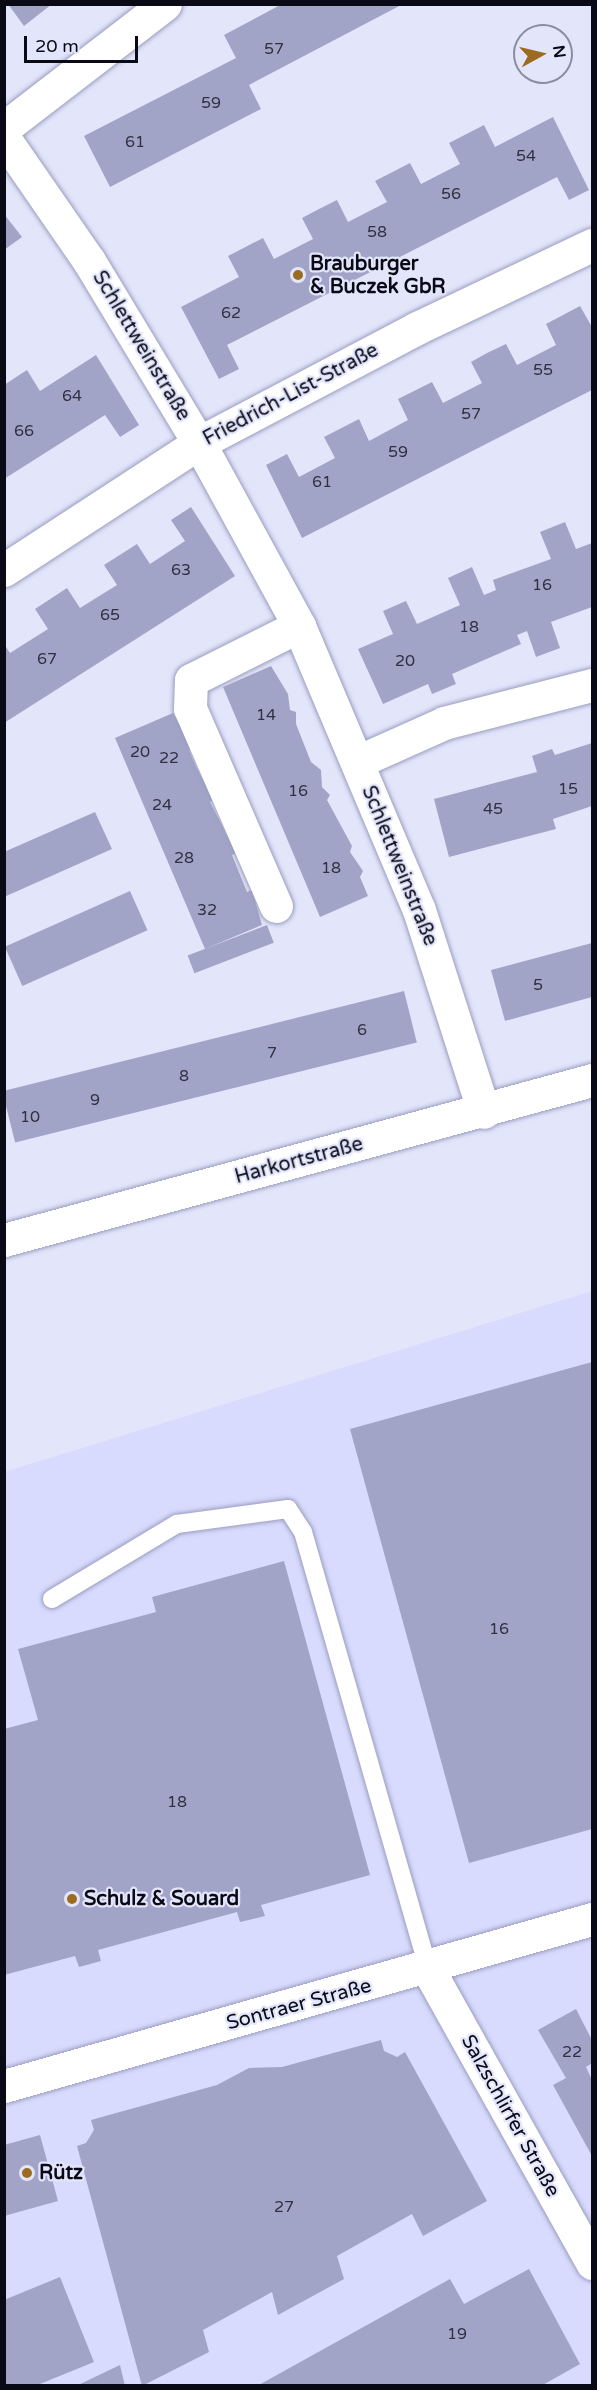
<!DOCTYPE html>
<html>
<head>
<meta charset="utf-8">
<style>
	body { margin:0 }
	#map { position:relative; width:597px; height:2390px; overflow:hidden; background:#e3e5fb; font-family:"Varela Round",sans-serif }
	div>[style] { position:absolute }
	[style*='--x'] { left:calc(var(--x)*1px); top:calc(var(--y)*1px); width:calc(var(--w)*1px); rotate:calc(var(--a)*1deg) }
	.built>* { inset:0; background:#d8dbfd }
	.building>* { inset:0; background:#a2a4c7; transform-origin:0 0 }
	.roads { filter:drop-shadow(0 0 2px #9a9dbf) drop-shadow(0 0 2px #9a9dbf) }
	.service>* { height:18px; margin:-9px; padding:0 9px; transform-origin:9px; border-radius:9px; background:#fff }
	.minor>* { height:33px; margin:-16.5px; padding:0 16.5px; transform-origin:16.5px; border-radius:16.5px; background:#fff }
	.dots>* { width:16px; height:16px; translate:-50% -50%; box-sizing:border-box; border:3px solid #e3e5fb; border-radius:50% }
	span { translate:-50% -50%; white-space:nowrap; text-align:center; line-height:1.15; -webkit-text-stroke:4.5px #e3e5fb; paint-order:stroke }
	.number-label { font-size:16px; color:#303042 }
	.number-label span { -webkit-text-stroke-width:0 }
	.poi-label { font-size:20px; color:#0a0a16; font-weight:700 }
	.left { translate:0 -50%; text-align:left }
	.street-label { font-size:20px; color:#0a0a16 }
	.frame { position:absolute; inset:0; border:6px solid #0a0a16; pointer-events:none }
	.north { position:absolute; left:513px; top:24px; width:60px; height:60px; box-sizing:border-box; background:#e3e5fb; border:2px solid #8c8d9f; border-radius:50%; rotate:82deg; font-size:16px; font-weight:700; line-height:24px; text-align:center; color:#0a0a16 }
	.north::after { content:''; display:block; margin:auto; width:21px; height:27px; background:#9d6b20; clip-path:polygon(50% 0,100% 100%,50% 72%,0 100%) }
	.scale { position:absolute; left:24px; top:36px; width:114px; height:27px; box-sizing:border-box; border:3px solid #0a0a16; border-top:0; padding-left:8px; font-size:18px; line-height:21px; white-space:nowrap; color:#0a0a16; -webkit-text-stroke:4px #e3e5fb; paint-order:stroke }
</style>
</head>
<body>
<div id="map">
	<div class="built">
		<i style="clip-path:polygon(592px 1291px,592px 2385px,5px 2385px,4px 1472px)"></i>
	</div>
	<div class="building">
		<i style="clip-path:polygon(8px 4px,52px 4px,24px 26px)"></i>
		<i style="clip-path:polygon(282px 4px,403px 4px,249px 85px,261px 109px,110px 187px,84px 136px,236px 58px,224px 35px)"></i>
		<i style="clip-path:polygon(553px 117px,589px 190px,569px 200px,557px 177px,227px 345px,239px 369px,219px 379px,181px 307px,239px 277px,228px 256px,263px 238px,274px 259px,313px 239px,302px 218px,319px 209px,337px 200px,348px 222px,387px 202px,375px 181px,410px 163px,421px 184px,460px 164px,449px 143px,484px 125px,495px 147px)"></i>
		<i style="clip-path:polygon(4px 214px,22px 237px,4px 250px)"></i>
		<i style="clip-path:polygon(580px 306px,592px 327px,592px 390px,302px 538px,266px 465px,287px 454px,299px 477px,335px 458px,324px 437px,359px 419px,369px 441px,408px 420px,398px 399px,432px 382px,443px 403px,482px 383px,471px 362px,487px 353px,506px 344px,517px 365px,556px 345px,546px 324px)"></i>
		<i style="clip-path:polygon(96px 355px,139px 425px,120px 437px,105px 415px,4px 479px,4px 385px,27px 370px,40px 391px)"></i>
		<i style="clip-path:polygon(191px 507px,235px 576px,4px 723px,4px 644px,10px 653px,48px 629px,35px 609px,67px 588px,80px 608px,117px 585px,104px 565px,137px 544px,150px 564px,185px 541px,171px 520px)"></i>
		<i style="clip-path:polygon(565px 522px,576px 549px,592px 543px,592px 607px,551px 622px,560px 648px,536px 657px,527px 631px,517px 635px,521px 644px,452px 674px,456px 684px,432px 694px,428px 684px,383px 704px,358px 649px,393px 634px,383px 611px,406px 601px,417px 624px,460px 605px,448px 578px,472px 567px,484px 595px,496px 590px,493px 580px,551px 559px,540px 532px)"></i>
		<i style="clip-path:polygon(271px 666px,288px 694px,290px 710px,296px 712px,296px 724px,311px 762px,321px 770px,322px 787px,330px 795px,327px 800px,352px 846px,350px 852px,363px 871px,360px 877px,368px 896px,320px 917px,223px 687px)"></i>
		<i style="clip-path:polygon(173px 713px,193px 748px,189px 750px,196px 767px,214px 800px,210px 802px,236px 853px,232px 855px,247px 892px,252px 890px,262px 925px,205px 949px,115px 738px)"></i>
		<i style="clip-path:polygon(592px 743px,592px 806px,553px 819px,556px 829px,449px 857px,434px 799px,537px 772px,532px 756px,552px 749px,555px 755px)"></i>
		<i style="clip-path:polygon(95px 812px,112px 849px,4px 897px,4px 852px)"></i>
		<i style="left:130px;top:891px;width:43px;height:137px;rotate:66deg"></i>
		<i style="left:267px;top:925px;width:19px;height:85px;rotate:69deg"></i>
		<i style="clip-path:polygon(592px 943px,592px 997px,505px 1021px,491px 970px)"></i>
		<i style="left:404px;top:991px;width:53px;height:414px;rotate:76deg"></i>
		<i style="clip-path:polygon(592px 1362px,592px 1829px,469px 1863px,350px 1429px)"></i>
		<i style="clip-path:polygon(284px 1561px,370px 1875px,261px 1905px,265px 1916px,240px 1922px,237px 1912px,98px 1950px,101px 1961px,79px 1967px,75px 1956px,4px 1975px,4px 1729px,38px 1720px,18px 1649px,156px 1612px,152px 1597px)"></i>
		<i style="clip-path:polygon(576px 2009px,592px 2040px,592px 2063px,586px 2067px,592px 2080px,592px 2156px,553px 2085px,566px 2078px,538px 2030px)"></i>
		<i style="clip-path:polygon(381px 2040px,384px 2051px,397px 2057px,405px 2052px,487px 2201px,423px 2236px,412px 2214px,337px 2256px,344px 2279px,278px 2315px,272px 2292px,203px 2330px,209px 2352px,142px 2386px,77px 2146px,86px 2143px,94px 2130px,91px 2120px,217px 2085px,249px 2068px,282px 2067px)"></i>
		<i style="clip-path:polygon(40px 2135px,58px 2201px,4px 2216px,4px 2145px)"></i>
		<i style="clip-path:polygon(529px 2269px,580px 2364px,541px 2386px,257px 2386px,450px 2279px,464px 2304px)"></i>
		<i style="clip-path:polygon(60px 2277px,94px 2362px,35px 2386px,4px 2386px,4px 2300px)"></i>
		<i style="clip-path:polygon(120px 2365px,125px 2386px,76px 2386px)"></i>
	</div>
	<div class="roads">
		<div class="service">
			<i style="--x:52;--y:1599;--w:146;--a:-31"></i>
			<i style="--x:177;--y:1524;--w:112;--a:-7.7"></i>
			<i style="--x:288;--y:1509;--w:27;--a:57"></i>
			<i style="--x:303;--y:1532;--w:455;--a:74"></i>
		</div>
		<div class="minor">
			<i style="--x:4;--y:128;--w:203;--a:-37.6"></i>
			<i style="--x:4;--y:138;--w:150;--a:55.4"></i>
			<i style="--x:89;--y:261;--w:213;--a:58.9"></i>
			<i style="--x:199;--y:443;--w:209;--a:61.3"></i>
			<i style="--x:299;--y:626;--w:308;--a:67.1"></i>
			<i style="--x:419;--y:910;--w:212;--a:72.2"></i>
			<i style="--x:4;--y:570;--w:233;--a:-33.1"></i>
			<i style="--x:199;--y:443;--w:246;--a:-27.8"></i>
			<i style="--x:417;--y:328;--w:194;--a:-25.4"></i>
			<i style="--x:357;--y:762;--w:95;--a:-24.1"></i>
			<i style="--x:444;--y:723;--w:153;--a:-14.4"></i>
			<i style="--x:276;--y:906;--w:216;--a:-113.5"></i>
			<i style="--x:190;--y:708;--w:28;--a:-88"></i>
			<i style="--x:191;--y:680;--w:121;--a:-26.6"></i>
			<i style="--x:4;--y:1240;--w:609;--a:-15.22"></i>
			<i style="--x:428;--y:1969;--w:337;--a:60.8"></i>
			<i style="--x:4;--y:2086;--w:611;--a:-15.86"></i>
		</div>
	</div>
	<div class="dots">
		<i style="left:298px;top:275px;background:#9d6b20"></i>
		<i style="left:72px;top:1899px;background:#9d6b20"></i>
		<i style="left:27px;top:2173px;background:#9d6b20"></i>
	</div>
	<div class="number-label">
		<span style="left:274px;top:49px">57</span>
		<span style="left:211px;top:103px">59</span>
		<span style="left:135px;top:142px">61</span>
		<span style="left:526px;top:156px">54</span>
		<span style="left:451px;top:194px">56</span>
		<span style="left:377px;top:232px">58</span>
		<span style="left:231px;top:313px">62</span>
		<span style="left:543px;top:370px">55</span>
		<span style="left:72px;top:396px">64</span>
		<span style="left:471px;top:414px">57</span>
		<span style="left:24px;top:431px">66</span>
		<span style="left:398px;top:452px">59</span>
		<span style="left:322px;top:482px">61</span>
		<span style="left:181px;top:570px">63</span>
		<span style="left:542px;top:585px">16</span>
		<span style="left:110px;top:615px">65</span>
		<span style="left:469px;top:627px">18</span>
		<span style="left:47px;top:659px">67</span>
		<span style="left:405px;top:661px">20</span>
		<span style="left:266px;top:715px">14</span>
		<span style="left:140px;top:752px">20</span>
		<span style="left:169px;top:758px">22</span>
		<span style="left:568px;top:789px">15</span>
		<span style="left:298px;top:791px">16</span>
		<span style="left:162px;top:805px">24</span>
		<span style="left:493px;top:809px">45</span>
		<span style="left:184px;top:858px">28</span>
		<span style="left:331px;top:868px">18</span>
		<span style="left:207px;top:910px">32</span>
		<span style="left:538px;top:985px">5</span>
		<span style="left:362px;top:1030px">6</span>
		<span style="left:272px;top:1053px">7</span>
		<span style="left:184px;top:1076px">8</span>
		<span style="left:95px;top:1100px">9</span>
		<span style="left:30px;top:1117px">10</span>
		<span style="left:499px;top:1629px">16</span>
		<span style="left:177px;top:1802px">18</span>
		<span style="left:572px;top:2052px">22</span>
		<span style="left:284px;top:2207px">27</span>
		<span style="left:457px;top:2334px">19</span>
	</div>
	<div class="poi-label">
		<span class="left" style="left:310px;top:276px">Brauburger<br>&amp; Buczek GbR</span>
		<span class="left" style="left:84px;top:1899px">Schulz &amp; Souard</span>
		<span class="left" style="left:39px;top:2173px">Rütz</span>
	</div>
	<div class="street-label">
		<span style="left:141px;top:346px;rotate:59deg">Schlettweinstraße</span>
		<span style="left:291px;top:395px;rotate:-28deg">Friedrich-List-Straße</span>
		<span style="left:399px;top:866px;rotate:68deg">Schlettweinstraße</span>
		<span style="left:299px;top:1161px;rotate:-15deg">Harkortstraße</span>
		<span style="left:299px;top:2005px;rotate:-15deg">Sontraer Straße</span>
		<span style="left:510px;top:2116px;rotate:61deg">Salzschlirfer Straße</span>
	</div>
	<div class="frame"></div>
	<div class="north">N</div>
	<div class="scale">20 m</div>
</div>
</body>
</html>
